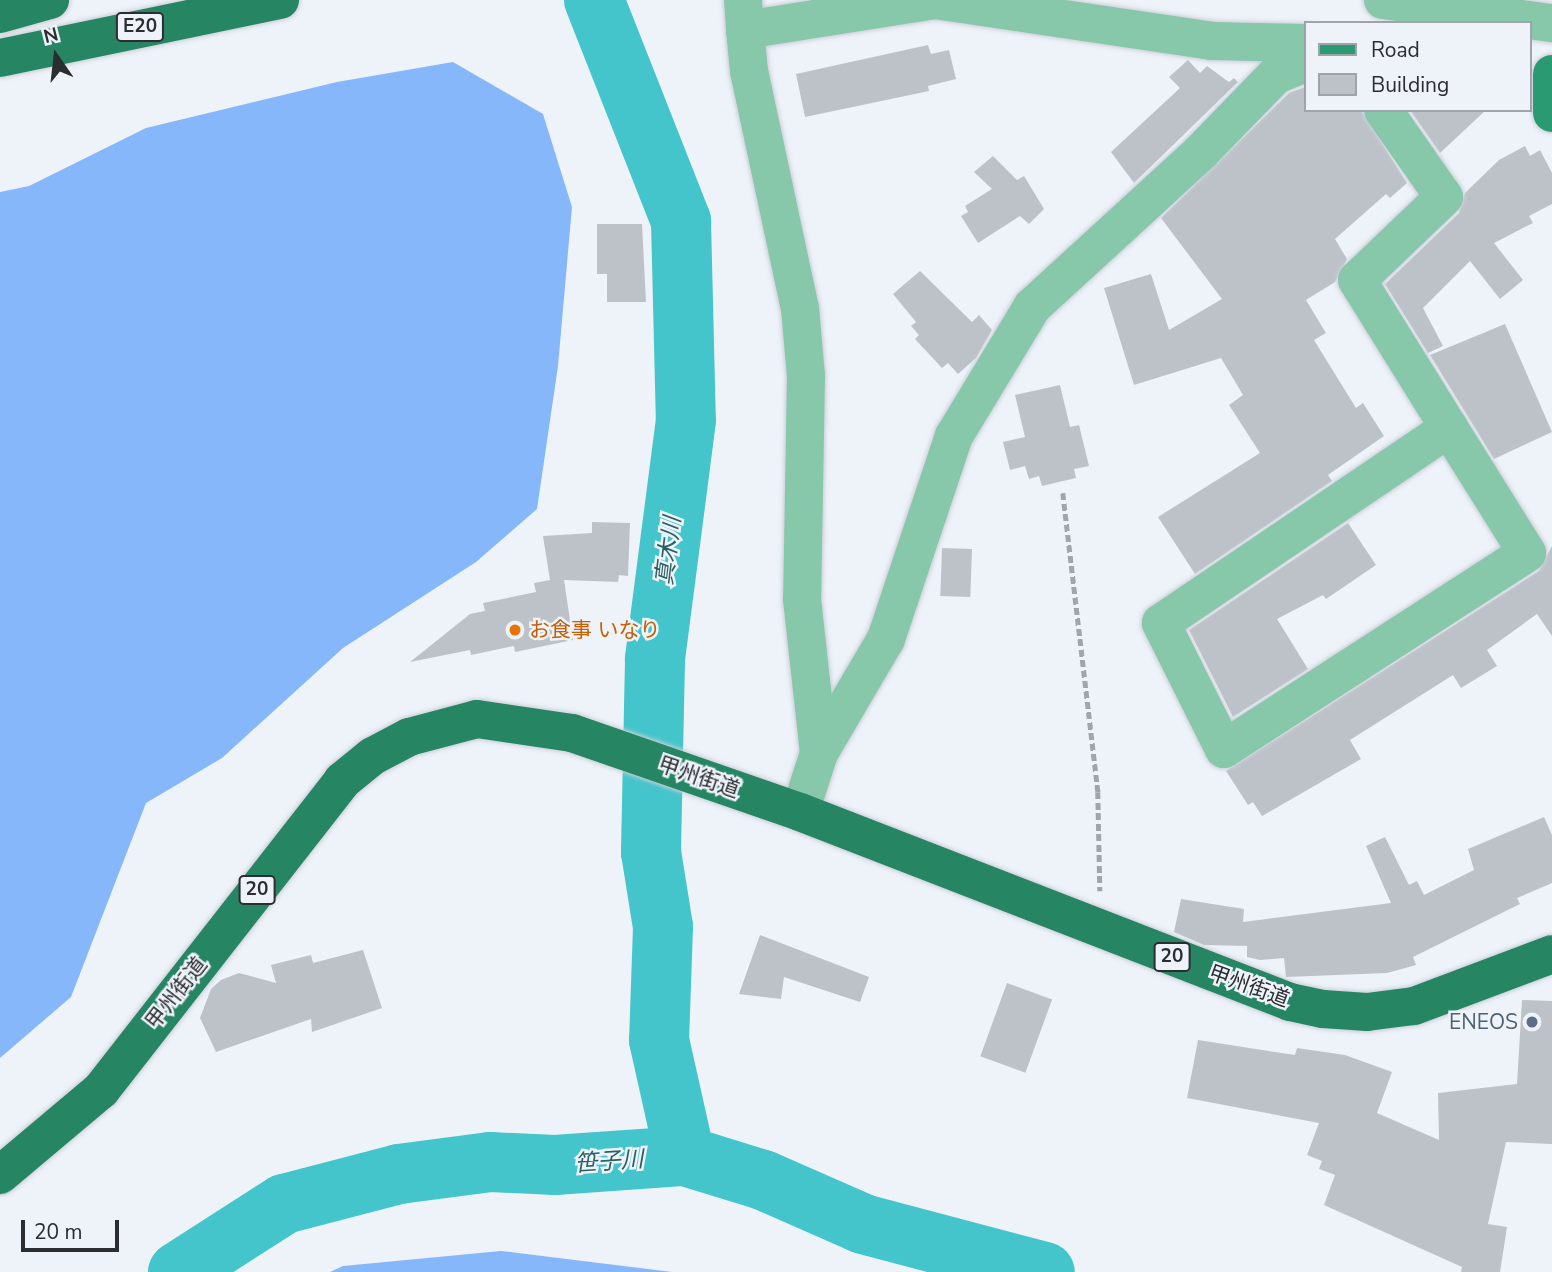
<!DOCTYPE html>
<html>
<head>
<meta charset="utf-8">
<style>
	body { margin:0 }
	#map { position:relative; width:1552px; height:1272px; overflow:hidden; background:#eef3fa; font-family:"Nunito Sans","Noto Sans JP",sans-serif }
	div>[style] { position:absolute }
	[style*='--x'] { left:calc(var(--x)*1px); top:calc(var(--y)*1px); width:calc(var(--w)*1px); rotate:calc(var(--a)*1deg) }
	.forest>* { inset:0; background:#85b7fa }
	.river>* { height:60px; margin:-30px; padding:0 30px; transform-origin:30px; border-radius:30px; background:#44c5cb }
	.building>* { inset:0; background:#bdc2c9; transform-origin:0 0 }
	.path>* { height:4.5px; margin-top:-2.25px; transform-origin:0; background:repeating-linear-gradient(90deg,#a1a5aa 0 7px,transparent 0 10.5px) }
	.roads { filter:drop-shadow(0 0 2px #cbcfd6) drop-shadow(0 0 2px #cbcfd6) }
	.minor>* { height:38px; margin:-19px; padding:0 19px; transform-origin:19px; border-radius:19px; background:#87c7aa }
	.major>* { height:38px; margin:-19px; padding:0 19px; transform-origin:19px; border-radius:19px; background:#2a9a73 }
	.highway>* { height:38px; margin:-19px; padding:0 19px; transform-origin:19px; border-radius:19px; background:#268563 }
	.dots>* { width:19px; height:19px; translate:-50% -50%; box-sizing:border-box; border:4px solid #eef3fa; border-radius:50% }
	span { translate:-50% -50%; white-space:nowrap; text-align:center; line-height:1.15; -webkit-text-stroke:5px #eef3fa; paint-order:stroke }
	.shield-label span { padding:2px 5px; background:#eef3fa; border:2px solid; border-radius:5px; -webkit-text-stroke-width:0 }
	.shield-label { font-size:19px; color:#2b2d30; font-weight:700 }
	.food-label { font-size:21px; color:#c56008 }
	.left { translate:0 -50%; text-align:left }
	.street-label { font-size:21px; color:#2b2d30 }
	.service-label { font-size:21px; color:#4e5e75 }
	.right { translate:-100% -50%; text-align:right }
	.water-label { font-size:23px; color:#2b6062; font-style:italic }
	.legend { position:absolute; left:1304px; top:21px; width:228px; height:91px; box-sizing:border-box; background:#eef3fa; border:2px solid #a0a4a9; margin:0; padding:9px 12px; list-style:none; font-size:21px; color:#2b2d30 }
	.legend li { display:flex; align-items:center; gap:14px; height:35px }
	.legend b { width:35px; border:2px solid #a0a4a9 }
	.north { position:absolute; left:21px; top:21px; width:70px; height:70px; -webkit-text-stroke:5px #eef3fa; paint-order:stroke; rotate:346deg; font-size:19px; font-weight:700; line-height:28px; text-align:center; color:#2b2d30 }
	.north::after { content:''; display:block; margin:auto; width:24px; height:32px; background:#2b2d30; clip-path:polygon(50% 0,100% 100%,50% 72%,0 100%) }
	.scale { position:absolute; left:21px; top:1220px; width:98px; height:32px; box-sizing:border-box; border:4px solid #2b2d30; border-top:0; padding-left:9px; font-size:21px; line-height:24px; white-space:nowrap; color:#2b2d30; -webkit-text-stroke:5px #eef3fa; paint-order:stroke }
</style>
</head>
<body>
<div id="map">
	<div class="forest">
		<i style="clip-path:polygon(453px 62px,543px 114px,572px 207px,558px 366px,537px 509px,476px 562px,343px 648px,222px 758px,146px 803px,71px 997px,0 1058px,0 192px,29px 186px,146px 128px,337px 82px)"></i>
		<i style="clip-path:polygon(501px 1251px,672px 1272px,330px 1272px,343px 1266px)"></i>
	</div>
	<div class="river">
		<i style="--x:594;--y:0;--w:238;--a:68.5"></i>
		<i style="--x:681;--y:221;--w:199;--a:88.6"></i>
		<i style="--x:686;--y:420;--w:242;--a:97.4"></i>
		<i style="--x:655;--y:660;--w:192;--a:91.2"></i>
		<i style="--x:651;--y:852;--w:76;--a:80.9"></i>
		<i style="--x:663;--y:927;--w:113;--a:92"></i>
		<i style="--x:659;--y:1040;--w:119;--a:77.4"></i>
		<i style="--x:178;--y:1272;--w:126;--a:-32.7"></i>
		<i style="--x:284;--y:1204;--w:119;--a:-14.6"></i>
		<i style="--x:399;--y:1174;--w:92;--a:-7.5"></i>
		<i style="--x:490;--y:1162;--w:65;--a:2.6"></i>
		<i style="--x:555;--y:1165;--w:130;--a:-4"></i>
		<i style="--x:685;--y:1156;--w:82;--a:17.1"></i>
		<i style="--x:763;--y:1180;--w:109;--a:23.7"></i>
		<i style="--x:863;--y:1224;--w:188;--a:14.8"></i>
	</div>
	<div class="building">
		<i style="clip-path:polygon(928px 45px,931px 54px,949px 50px,956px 79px,928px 86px,929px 91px,805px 117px,796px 74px)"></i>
		<i style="clip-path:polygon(1188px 60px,1200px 73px,1207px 66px,1229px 82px,1234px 78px,1238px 82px,1134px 183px,1111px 152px,1180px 88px,1169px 77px)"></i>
		<i style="clip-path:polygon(1305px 87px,1305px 110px,1361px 110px,1407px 183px,1390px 198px,1386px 194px,1335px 239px,1347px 259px,1335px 282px,1306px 300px,1326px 333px,1314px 340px,1356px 408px,1363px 403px,1384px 436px,1328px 475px,1332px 481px,1195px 574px,1158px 517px,1260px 453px,1229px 405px,1243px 395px,1221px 358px,1134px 385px,1104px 288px,1151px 274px,1169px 330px,1222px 299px,1161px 218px,1289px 93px)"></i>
		<i style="clip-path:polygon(1410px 110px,1486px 110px,1440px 153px)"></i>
		<i style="clip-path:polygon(1525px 146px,1530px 156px,1540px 150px,1552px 173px,1552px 204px,1529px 216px,1533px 223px,1494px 243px,1523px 280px,1500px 299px,1470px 261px,1423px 308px,1443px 346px,1428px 353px,1385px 284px,1459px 213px,1465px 193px,1499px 160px)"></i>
		<i style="clip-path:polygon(993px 156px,1017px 180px,1024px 176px,1044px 209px,1029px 224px,1020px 216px,978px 243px,961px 216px,968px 212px,965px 206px,992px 189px,974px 172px)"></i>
		<i style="clip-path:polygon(597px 224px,642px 224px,646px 302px,607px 302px,607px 274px,597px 274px)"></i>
		<i style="clip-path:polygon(920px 271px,972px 322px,979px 315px,992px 330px,976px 358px,958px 374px,948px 363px,942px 368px,915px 339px,919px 335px,911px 326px,916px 322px,893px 294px)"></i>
		<i style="clip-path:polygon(1505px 324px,1552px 432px,1494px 459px,1430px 355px)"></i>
		<i style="clip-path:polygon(1060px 385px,1070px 427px,1079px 425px,1089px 466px,1074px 469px,1076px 478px,1042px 486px,1039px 476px,1029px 479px,1025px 466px,1010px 470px,1003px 442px,1025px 437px,1015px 395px)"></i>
		<i style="clip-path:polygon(592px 522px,630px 523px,628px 576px,619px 575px,618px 582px,564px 580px,573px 640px,515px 652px,514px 646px,471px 655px,470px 650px,410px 662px,470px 614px,485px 611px,483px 603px,536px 592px,534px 583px,550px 580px,543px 536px,592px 533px)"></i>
		<i style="clip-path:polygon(1348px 523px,1376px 565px,1326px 599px,1323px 595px,1277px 619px,1308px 669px,1233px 717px,1189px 630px)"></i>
		<i style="clip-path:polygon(1552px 546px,1552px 636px,1537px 614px,1487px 650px,1497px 666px,1461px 688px,1453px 675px,1350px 740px,1361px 759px,1262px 816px,1253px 802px,1248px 805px,1226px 771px,1539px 571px)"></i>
		<i style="left:942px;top:548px;width:30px;height:48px;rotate:2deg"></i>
		<i style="clip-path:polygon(1544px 817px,1552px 835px,1552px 883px,1517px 898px,1520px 904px,1413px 957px,1416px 965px,1387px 973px,1286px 977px,1284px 958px,1260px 960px,1247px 957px,1247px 946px,1204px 945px,1174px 932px,1181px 899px,1244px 909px,1243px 922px,1391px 903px,1366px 846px,1385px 837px,1409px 885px,1417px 881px,1424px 895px,1474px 870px,1468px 849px)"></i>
		<i style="clip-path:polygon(760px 935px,869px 977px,860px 1002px,784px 977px,781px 999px,739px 994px)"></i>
		<i style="clip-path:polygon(363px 950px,382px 1008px,312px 1032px,311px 1019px,216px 1052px,200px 1018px,211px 989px,221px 980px,239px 973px,276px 983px,271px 965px,311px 955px,313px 963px)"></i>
		<i style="left:1007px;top:983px;width:48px;height:78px;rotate:20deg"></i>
		<i style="clip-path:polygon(1522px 1000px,1552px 1001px,1552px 1144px,1506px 1142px,1488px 1224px,1507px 1227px,1500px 1272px,1461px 1272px,1462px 1267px,1324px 1205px,1335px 1175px,1319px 1169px,1322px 1161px,1307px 1155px,1319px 1123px,1187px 1098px,1198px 1040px,1295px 1055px,1297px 1048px,1345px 1055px,1392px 1072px,1377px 1113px,1439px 1140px,1438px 1093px,1517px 1084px)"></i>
	</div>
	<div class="path">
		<i style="--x:1063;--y:493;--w:301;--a:83.3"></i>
		<i style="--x:1098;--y:792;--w:99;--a:88.8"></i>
	</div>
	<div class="roads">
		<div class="minor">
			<i style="--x:743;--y:0;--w:30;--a:86"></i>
			<i style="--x:745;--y:30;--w:191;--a:-9"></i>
			<i style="--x:935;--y:0;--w:280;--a:8.4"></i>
			<i style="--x:1212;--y:41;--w:93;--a:1.2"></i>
			<i style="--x:1383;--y:0;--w:171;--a:7.8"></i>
			<i style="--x:745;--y:30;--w:41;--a:84.4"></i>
			<i style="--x:749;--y:71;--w:242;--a:77.9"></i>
			<i style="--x:800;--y:308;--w:68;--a:85"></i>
			<i style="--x:806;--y:376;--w:223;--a:91"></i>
			<i style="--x:802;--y:599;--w:155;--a:83.7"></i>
			<i style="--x:1383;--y:110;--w:106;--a:55"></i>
			<i style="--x:1444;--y:197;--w:120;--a:136.3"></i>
			<i style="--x:1357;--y:280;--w:174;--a:58.1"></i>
			<i style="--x:1449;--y:428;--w:147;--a:58"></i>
			<i style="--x:1527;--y:553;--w:361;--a:147.1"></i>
			<i style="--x:1224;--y:749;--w:141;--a:-116.6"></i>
			<i style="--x:1161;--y:623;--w:348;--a:-34.1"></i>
			<i style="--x:800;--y:812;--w:62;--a:-72.1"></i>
			<i style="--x:819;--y:753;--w:132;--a:-59.6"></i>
			<i style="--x:886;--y:639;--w:214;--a:-71.5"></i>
			<i style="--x:954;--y:436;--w:151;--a:-58.8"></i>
			<i style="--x:1032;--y:307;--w:229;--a:-42.5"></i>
			<i style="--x:1201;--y:152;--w:107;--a:-45.8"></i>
			<i style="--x:1276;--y:75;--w:31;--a:-22"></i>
		</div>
		<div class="major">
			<i style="--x:1552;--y:74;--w:39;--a:90"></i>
		</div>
		<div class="highway">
			<i style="--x:0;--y:14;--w:52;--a:-15.6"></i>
			<i style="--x:0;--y:58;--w:286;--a:-11.7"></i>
			<i style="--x:0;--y:1175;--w:132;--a:-40.1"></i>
			<i style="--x:101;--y:1090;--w:392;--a:-52"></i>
			<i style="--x:342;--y:781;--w:40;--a:-39"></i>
			<i style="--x:373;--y:756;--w:41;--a:-27.8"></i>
			<i style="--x:409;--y:737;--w:70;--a:-14.8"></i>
			<i style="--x:477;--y:719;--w:96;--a:8.4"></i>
			<i style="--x:572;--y:733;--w:241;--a:19.1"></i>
			<i style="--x:800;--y:812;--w:526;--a:21.19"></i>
			<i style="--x:1290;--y:1002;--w:34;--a:12"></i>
			<i style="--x:1323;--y:1009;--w:44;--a:3.9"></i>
			<i style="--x:1367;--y:1012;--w:47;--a:-7.3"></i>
			<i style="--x:1414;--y:1006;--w:147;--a:-20.6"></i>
		</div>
	</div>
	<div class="dots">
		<i style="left:515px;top:630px;background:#e8710a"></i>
		<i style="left:1532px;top:1022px;background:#5c6f8a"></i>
	</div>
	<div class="shield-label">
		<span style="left:140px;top:27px">E20</span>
		<span style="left:257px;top:890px">20</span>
		<span style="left:1172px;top:957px">20</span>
	</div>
	<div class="food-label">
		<span class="left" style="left:529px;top:630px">お食事 いなり</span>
	</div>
	<div class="street-label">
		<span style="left:699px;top:777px;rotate:19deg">甲州街道</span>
		<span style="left:1249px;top:986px;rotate:20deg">甲州街道</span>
		<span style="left:176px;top:993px;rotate:-52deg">甲州街道</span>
	</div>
	<div class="service-label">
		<span class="right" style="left:1518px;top:1022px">ENEOS</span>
	</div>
	<div class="water-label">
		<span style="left:669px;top:551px;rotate:-83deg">真木川</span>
		<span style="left:609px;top:1162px;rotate:-4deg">笹子川</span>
	</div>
	<ul class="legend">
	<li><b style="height:9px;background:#2a9a73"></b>Road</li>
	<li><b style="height:19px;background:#bdc2c9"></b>Building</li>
	</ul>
	<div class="north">N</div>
	<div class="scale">20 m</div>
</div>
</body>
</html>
